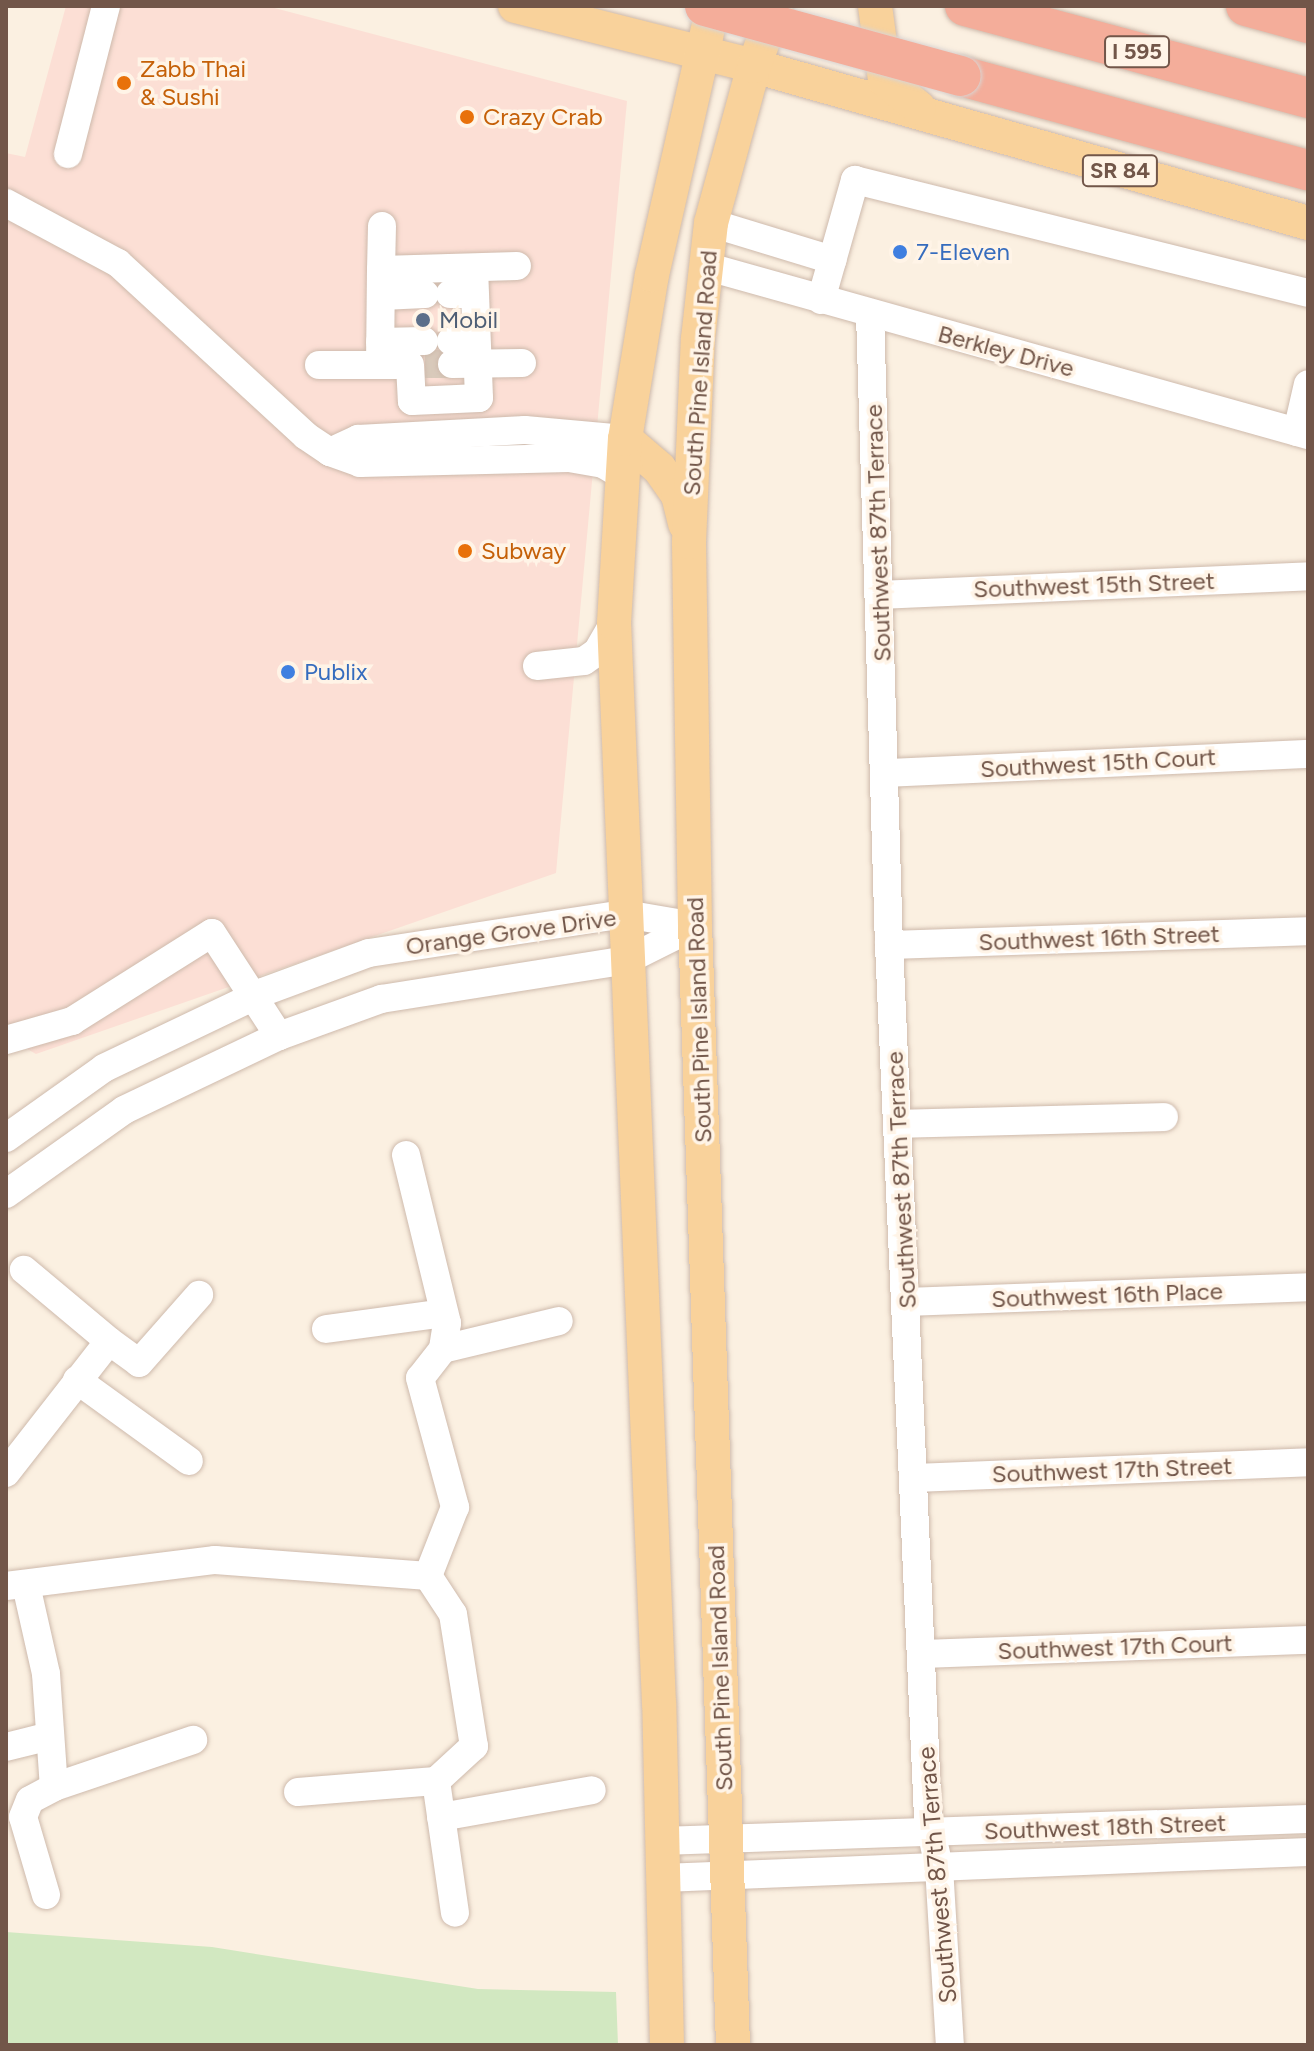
<!DOCTYPE html>
<html>
<head>
<meta charset="utf-8">
<style>
	body { margin:0 }
	#map { position:relative; width:1314px; height:2051px; overflow:hidden; background:#fbf0e1; font-family:Figtree,sans-serif }
	div>[style] { position:absolute }
	[style*='--x'] { left:calc(var(--x)*1px); top:calc(var(--y)*1px); width:calc(var(--w)*1px); rotate:calc(var(--a)*1deg) }
	.commercial>* { inset:0; background:#fcdfd5 }
	.green>* { inset:0; background:#d2e8c1 }
	.minor-tunnel>* { height:28px; margin-top:-14px; transform-origin:0; background:repeating-linear-gradient(90deg,#d9cabb 0 28px,transparent 0 42px) }
	.roads { filter:drop-shadow(0 0 2px #cebaac) drop-shadow(0 0 2px #cebaac) }
	.minor>* { height:28px; margin:-14px; padding:0 14px; transform-origin:14px; border-radius:14px; background:#fff }
	.major>* { height:34px; margin:-17px; padding:0 17px; transform-origin:17px; border-radius:17px; background:#f9d29b }
	.highway>* { height:40px; margin:-20px; padding:0 20px; transform-origin:20px; border-radius:20px; background:#f4ad9a }
	.bridges { filter:drop-shadow(0 0 2px #dad3d0) drop-shadow(0 0 2px #dad3d0) }
	.highway-bridge>* { height:40px; margin:-20px; padding:0 20px; transform-origin:20px; border-radius:20px; background:#f4ad9a }
	.dots>* { width:22px; height:22px; translate:-50% -50%; box-sizing:border-box; border:4px solid #fff4e7; border-radius:50% }
	span { translate:-50% -50%; white-space:nowrap; text-align:center; line-height:1.15; -webkit-text-stroke:7px #fff4e7; paint-order:stroke }
	.shield-label span { padding:2px 6px; background:#fff4e7; border:2px solid; border-radius:6px; -webkit-text-stroke-width:0 }
	.shield-label { font-size:22px; color:#725649; font-weight:700 }
	.food-label { font-size:24px; color:#c56008 }
	.left { translate:0 -50%; text-align:left }
	.shop-label { font-size:24px; color:#366cbe }
	.service-label { font-size:24px; color:#4e5e75 }
	.street-label { font-size:24px; color:#725649 }
	.frame { position:absolute; inset:0; border:8px solid #725649; pointer-events:none }
</style>
</head>
<body>
<div id="map">
	<div class="commercial">
		<i style="clip-path:polygon(66px 6px,267px 6px,627px 101px,556px 873px,36px 1054px,6px 1037px,6px 153px,25px 157px)"></i>
	</div>
	<div class="green">
		<i style="clip-path:polygon(6px 1932px,212px 1947px,478px 1989px,616px 1992px,618px 2045px,6px 2045px)"></i>
	</div>
	<div class="minor-tunnel">
		<i style="--x:425;--y:364;--w:27;--a:0"></i>
	</div>
	<div class="roads">
		<div class="minor">
			<i style="--x:68;--y:154;--w:153;--a:-75.6"></i>
			<i style="--x:6;--y:203;--w:127;--a:28.2"></i>
			<i style="--x:118;--y:263;--w:255;--a:42.6"></i>
			<i style="--x:306;--y:436;--w:29;--a:34"></i>
			<i style="--x:330;--y:452;--w:32;--a:20"></i>
			<i style="--x:360;--y:463;--w:209;--a:-1.4"></i>
			<i style="--x:569;--y:458;--w:35;--a:10"></i>
			<i style="--x:603;--y:464;--w:23;--a:31"></i>
			<i style="--x:711;--y:223;--w:127;--a:17"></i>
			<i style="--x:705;--y:266;--w:626;--a:15.66"></i>
			<i style="--x:381;--y:270;--w:44;--a:-88.7"></i>
			<i style="--x:450;--y:294;--w:24;--a:0"></i>
			<i style="--x:381;--y:296;--w:44;--a:-2.6"></i>
			<i style="--x:821;--y:300;--w:125;--a:-74.2"></i>
			<i style="--x:855;--y:180;--w:467;--a:14"></i>
			<i style="--x:870;--y:314;--w:631;--a:88.28"></i>
			<i style="--x:889;--y:945;--w:873;--a:87.44"></i>
			<i style="--x:928;--y:1817;--w:51;--a:77.6"></i>
			<i style="--x:939;--y:1867;--w:178;--a:86.5"></i>
			<i style="--x:451;--y:341;--w:24;--a:-5"></i>
			<i style="--x:380;--y:342;--w:44;--a:-1.3"></i>
			<i style="--x:452;--y:364;--w:70;--a:-0.8"></i>
			<i style="--x:319;--y:365;--w:77;--a:0"></i>
			<i style="--x:380;--y:365;--w:95;--a:-89.4"></i>
			<i style="--x:381;--y:270;--w:136;--a:-1.7"></i>
			<i style="--x:410;--y:365;--w:36;--a:87"></i>
			<i style="--x:412;--y:401;--w:67;--a:-2.6"></i>
			<i style="--x:479;--y:398;--w:129;--a:-92.2"></i>
			<i style="--x:1297;--y:432;--w:49;--a:-77.1"></i>
			<i style="--x:330;--y:452;--w:31;--a:-25"></i>
			<i style="--x:358;--y:439;--w:167;--a:-3.1"></i>
			<i style="--x:525;--y:430;--w:100;--a:5.1"></i>
			<i style="--x:881;--y:595;--w:427;--a:-2.5"></i>
			<i style="--x:537;--y:666;--w:47;--a:-6.1"></i>
			<i style="--x:584;--y:661;--w:16;--a:-35"></i>
			<i style="--x:597;--y:652;--w:34;--a:-60"></i>
			<i style="--x:887;--y:773;--w:421;--a:-2.6"></i>
			<i style="--x:889;--y:945;--w:419;--a:-1.9"></i>
			<i style="--x:6;--y:1040;--w:69;--a:-16.1"></i>
			<i style="--x:72;--y:1021;--w:165;--a:-32.2"></i>
			<i style="--x:212;--y:933;--w:123;--a:57"></i>
			<i style="--x:898;--y:1124;--w:266;--a:-1.5"></i>
			<i style="--x:6;--y:1138;--w:120;--a:-35.5"></i>
			<i style="--x:104;--y:1068;--w:176;--a:-25.5"></i>
			<i style="--x:263;--y:992;--w:113;--a:-20.2"></i>
			<i style="--x:369;--y:953;--w:259;--a:-8.7"></i>
			<i style="--x:625;--y:914;--w:71;--a:9.7"></i>
			<i style="--x:406;--y:1155;--w:173;--a:76.3"></i>
			<i style="--x:447;--y:1323;--w:26;--a:99"></i>
			<i style="--x:443;--y:1349;--w:37;--a:128"></i>
			<i style="--x:420;--y:1378;--w:134;--a:74.8"></i>
			<i style="--x:455;--y:1507;--w:74;--a:111.4"></i>
			<i style="--x:6;--y:1194;--w:145;--a:-35.4"></i>
			<i style="--x:124;--y:1110;--w:172;--a:-25.5"></i>
			<i style="--x:279;--y:1036;--w:109;--a:-19.9"></i>
			<i style="--x:381;--y:999;--w:249;--a:-9"></i>
			<i style="--x:627;--y:960;--w:76;--a:-26.6"></i>
			<i style="--x:906;--y:1302;--w:402;--a:-2.1"></i>
			<i style="--x:326;--y:1329;--w:119;--a:-7.7"></i>
			<i style="--x:109;--y:1341;--w:37;--a:36"></i>
			<i style="--x:139;--y:1363;--w:91;--a:-48.6"></i>
			<i style="--x:443;--y:1349;--w:119;--a:-13.6"></i>
			<i style="--x:77;--y:1380;--w:138;--a:35.9"></i>
			<i style="--x:6;--y:1473;--w:167;--a:-52"></i>
			<i style="--x:109;--y:1341;--w:111;--a:-140.1"></i>
			<i style="--x:916;--y:1478;--w:392;--a:-2.3"></i>
			<i style="--x:428;--y:1576;--w:45;--a:56.7"></i>
			<i style="--x:453;--y:1614;--w:134;--a:81"></i>
			<i style="--x:474;--y:1746;--w:52;--a:137.4"></i>
			<i style="--x:436;--y:1781;--w:133;--a:81.8"></i>
			<i style="--x:26;--y:1585;--w:91;--a:77.3"></i>
			<i style="--x:46;--y:1674;--w:113;--a:86"></i>
			<i style="--x:54;--y:1787;--w:147;--a:-18.7"></i>
			<i style="--x:6;--y:1586;--w:211;--a:-7.1"></i>
			<i style="--x:215;--y:1560;--w:214;--a:4.3"></i>
			<i style="--x:923;--y:1654;--w:385;--a:-2.1"></i>
			<i style="--x:6;--y:1747;--w:45;--a:-14"></i>
			<i style="--x:298;--y:1792;--w:138;--a:-4.6"></i>
			<i style="--x:441;--y:1817;--w:153;--a:-10.1"></i>
			<i style="--x:661;--y:1841;--w:647;--a:-1.95"></i>
			<i style="--x:663;--y:1878;--w:646;--a:-2.31"></i>
			<i style="--x:46;--y:1895;--w:81;--a:-106.4"></i>
			<i style="--x:23;--y:1817;--w:18;--a:-68"></i>
			<i style="--x:30;--y:1800;--w:27;--a:-28"></i>
		</div>
		<div class="major">
			<i style="--x:515;--y:6;--w:246;--a:14.1"></i>
			<i style="--x:754;--y:66;--w:576;--a:15.82"></i>
			<i style="--x:875;--y:6;--w:75;--a:82.3"></i>
			<i style="--x:885;--y:80;--w:44;--a:39.5"></i>
			<i style="--x:625;--y:439;--w:45;--a:40.5"></i>
			<i style="--x:659;--y:468;--w:33;--a:55"></i>
			<i style="--x:678;--y:495;--w:30;--a:76"></i>
			<i style="--x:667;--y:2045;--w:341;--a:-91.3"></i>
			<i style="--x:659;--y:1704;--w:1082;--a:-92.38"></i>
			<i style="--x:614;--y:623;--w:184;--a:-86.6"></i>
			<i style="--x:625;--y:439;--w:166;--a:-80.7"></i>
			<i style="--x:652;--y:275;--w:276;--a:-77.2"></i>
			<i style="--x:733;--y:2045;--w:1120;--a:-91.94"></i>
			<i style="--x:695;--y:926;--w:384;--a:-90.9"></i>
			<i style="--x:689;--y:542;--w:203;--a:-87.5"></i>
			<i style="--x:698;--y:339;--w:117;--a:-83.6"></i>
			<i style="--x:711;--y:223;--w:163;--a:-74.7"></i>
			<i style="--x:754;--y:66;--w:64;--a:-69.9"></i>
		</div>
		<div class="highway">
			<i style="--x:965;--y:6;--w:355;--a:15"></i>
			<i style="--x:1246;--y:6;--w:64;--a:15.3"></i>
			<i style="--x:961;--y:76;--w:360;--a:15.2"></i>
		</div>
	</div>
	<div class="bridges">
		<div class="highway-bridge">
			<i style="--x:705;--y:6;--w:265;--a:15.3"></i>
		</div>
	</div>
	<div class="dots">
		<i style="left:124px;top:83px;background:#e8710a"></i>
		<i style="left:467px;top:117px;background:#e8710a"></i>
		<i style="left:900px;top:252px;background:#3f7fe0"></i>
		<i style="left:423px;top:320px;background:#5c6f8a"></i>
		<i style="left:465px;top:551px;background:#e8710a"></i>
		<i style="left:288px;top:672px;background:#3f7fe0"></i>
	</div>
	<div class="shield-label">
		<span style="left:1137px;top:52px">I 595</span>
		<span style="left:1120px;top:171px">SR 84</span>
	</div>
	<div class="food-label">
		<span class="left" style="left:140px;top:83px">Zabb Thai<br>&amp; Sushi</span>
		<span class="left" style="left:483px;top:117px">Crazy Crab</span>
		<span class="left" style="left:481px;top:551px">Subway</span>
	</div>
	<div class="shop-label">
		<span class="left" style="left:916px;top:252px">7-Eleven</span>
		<span class="left" style="left:304px;top:672px">Publix</span>
	</div>
	<div class="service-label">
		<span class="left" style="left:439px;top:320px">Mobil</span>
	</div>
	<div class="street-label">
		<span style="left:1006px;top:351px;rotate:15deg">Berkley Drive</span>
		<span style="left:700px;top:373px;rotate:-86deg">South Pine Island Road</span>
		<span style="left:878px;top:533px;rotate:-92deg">Southwest 87th Terrace</span>
		<span style="left:1094px;top:585px;rotate:-2deg">Southwest 15th Street</span>
		<span style="left:1098px;top:763px;rotate:-3deg">Southwest 15th Court</span>
		<span style="left:511px;top:932px;rotate:-8deg">Orange Grove Drive</span>
		<span style="left:1099px;top:938px;rotate:-2deg">Southwest 16th Street</span>
		<span style="left:699px;top:1020px;rotate:-92deg">South Pine Island Road</span>
		<span style="left:901px;top:1180px;rotate:-93deg">Southwest 87th Terrace</span>
		<span style="left:1107px;top:1295px;rotate:-2deg">Southwest 16th Place</span>
		<span style="left:1112px;top:1470px;rotate:-2deg">Southwest 17th Street</span>
		<span style="left:1115px;top:1647px;rotate:-2deg">Southwest 17th Court</span>
		<span style="left:720px;top:1668px;rotate:-92deg">South Pine Island Road</span>
		<span style="left:1105px;top:1827px;rotate:-2deg">Southwest 18th Street</span>
		<span style="left:937px;top:1875px;rotate:-95deg">Southwest 87th Terrace</span>
	</div>
	<div class="frame"></div>
</div>
</body>
</html>
